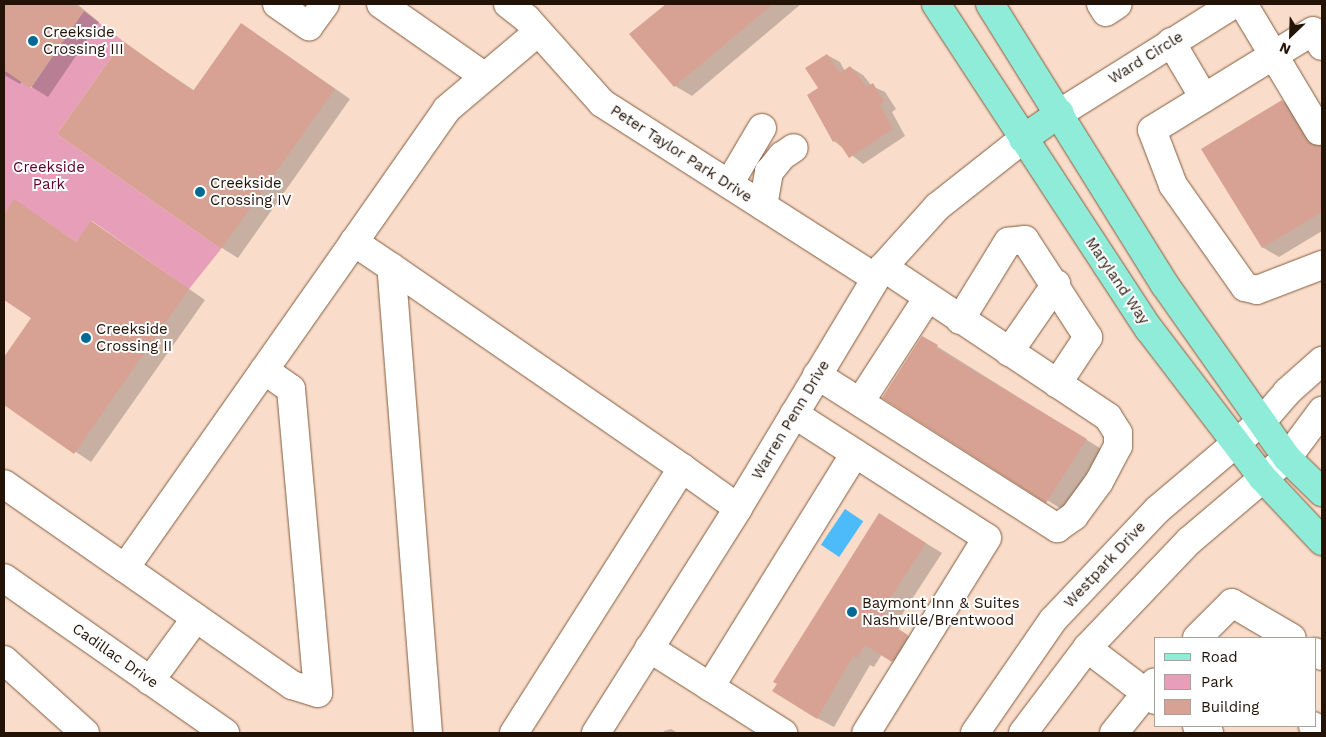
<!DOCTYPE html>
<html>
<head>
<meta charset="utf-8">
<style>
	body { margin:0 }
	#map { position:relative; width:1326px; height:737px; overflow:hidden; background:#f9ddca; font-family:"Work Sans",sans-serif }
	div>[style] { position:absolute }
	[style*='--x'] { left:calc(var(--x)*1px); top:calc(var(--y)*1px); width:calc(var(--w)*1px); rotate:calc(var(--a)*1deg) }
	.green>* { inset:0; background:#e79eb8 }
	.water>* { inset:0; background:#4dbbf9; transform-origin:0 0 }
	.shadow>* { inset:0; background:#0003; transform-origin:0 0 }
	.building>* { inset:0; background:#d7a293 }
	.roads { filter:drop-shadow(0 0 1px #825b3e) drop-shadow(0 0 1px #825b3e) }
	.minor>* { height:28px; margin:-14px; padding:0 14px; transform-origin:14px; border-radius:14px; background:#fff }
	.major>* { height:28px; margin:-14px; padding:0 14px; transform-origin:14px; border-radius:14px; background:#8fecd9 }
	.dots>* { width:14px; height:14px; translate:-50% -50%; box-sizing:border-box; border:2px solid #fff; border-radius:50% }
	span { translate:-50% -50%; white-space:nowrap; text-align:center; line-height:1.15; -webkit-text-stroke:4px #fff; paint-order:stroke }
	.poi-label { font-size:15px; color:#231307 }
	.left { translate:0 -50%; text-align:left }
	.street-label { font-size:15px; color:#231307 }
	.park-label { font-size:15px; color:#5f0033 }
	.frame { position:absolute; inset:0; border:5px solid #231307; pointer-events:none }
	.legend { position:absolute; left:1154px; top:637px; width:162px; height:90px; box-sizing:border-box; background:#fff; border:1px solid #a7a19c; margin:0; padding:6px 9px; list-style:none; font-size:15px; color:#231307 }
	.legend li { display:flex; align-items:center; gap:10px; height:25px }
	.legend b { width:25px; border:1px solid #a7a19c }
	.north { position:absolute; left:1266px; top:10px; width:50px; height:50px; -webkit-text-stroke:4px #fff; paint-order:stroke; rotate:204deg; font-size:14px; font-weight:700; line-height:20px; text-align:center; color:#231307 }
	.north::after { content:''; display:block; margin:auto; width:18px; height:22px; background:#231307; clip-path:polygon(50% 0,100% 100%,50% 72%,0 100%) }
</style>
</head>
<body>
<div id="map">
	<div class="green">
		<i style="clip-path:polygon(84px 11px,123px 41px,57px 134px,221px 249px,189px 289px,92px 221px,76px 242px,14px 200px,4px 214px,4px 74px,6px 71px,31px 88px)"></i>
	</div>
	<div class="water">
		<i style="left:845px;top:509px;width:22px;height:43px;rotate:34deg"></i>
	</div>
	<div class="shadow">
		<i style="clip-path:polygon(4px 4px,77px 4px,99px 22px,48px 97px,22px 81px,20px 84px,4px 75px)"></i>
		<i style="clip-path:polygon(667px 4px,801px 4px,692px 96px,675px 86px,631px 35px)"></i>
		<i style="clip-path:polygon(242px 24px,350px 99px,238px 258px,222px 248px,123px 43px,195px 91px)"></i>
		<i style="clip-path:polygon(827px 55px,840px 62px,845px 71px,850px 67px,863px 75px,872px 86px,885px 92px,896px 109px,892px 112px,905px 136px,863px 164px,834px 141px,820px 88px)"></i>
		<i style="clip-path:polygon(1282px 101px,1299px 111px,1322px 146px,1322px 231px,1279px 257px,1262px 247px)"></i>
		<i style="clip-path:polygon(15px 201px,77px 243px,92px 222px,205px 300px,91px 462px,4px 404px,4px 359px,32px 318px,4px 298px,4px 217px)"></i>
		<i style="left:922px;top:337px;width:212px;height:72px;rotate:32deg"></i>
		<i style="clip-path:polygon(895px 524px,942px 553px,901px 616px,905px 618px,898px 630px,924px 646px,909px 670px,882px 654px,874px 667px,870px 665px,834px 727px,817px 718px)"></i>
		<i style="clip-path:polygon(671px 729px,678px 733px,663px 733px,664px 731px)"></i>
		<i style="left:4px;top:732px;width:29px;height:1px"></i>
	</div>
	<div class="building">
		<i style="clip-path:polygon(4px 4px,72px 4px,84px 11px,30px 88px,4px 70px)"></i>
		<i style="clip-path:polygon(666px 4px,773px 4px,674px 87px,629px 34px)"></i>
		<i style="clip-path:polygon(241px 23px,335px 89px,221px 249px,57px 134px,123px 41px,193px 91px)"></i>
		<i style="clip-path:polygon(827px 54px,840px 73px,850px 66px,867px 87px,873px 83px,884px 102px,880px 105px,893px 129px,849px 158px,837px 140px,833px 142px,807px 95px,818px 88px,805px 68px)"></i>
		<i style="clip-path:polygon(1282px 100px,1306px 139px,1312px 145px,1322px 146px,1322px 212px,1262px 248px,1201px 149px)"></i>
		<i style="clip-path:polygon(14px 199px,76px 242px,91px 221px,189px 289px,74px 454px,4px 405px,4px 357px,31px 318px,4px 300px,4px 214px)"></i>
		<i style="clip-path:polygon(922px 336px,938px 345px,936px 348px,1087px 439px,1046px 503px,882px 398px)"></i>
		<i style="clip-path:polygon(879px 513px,926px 543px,886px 605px,889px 607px,882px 619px,908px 635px,892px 662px,865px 645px,857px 658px,853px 656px,817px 719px,772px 691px,777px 684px,773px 682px)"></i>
	</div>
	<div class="roads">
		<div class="minor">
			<i style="--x:277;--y:4;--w:39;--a:35"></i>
			<i style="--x:309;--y:26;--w:27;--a:-54"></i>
			<i style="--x:381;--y:4;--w:126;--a:35"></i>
			<i style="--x:508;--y:4;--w:24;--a:38"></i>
			<i style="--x:527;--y:19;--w:113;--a:48.2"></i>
			<i style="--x:602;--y:103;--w:325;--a:32.6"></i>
			<i style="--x:1101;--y:4;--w:9;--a:58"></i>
			<i style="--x:1106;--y:12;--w:14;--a:-34"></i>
			<i style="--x:1243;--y:4;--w:148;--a:59.1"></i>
			<i style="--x:1171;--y:42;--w:65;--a:59.5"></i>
			<i style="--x:1322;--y:46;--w:17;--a:-121"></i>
			<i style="--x:1313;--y:31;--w:189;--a:148.4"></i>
			<i style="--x:1152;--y:130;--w:59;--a:69.1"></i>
			<i style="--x:1173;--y:185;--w:125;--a:54.8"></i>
			<i style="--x:1245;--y:287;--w:12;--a:14"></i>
			<i style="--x:1257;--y:290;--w:70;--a:-21"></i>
			<i style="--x:1060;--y:113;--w:205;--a:-32.1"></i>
			<i style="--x:729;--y:184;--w:65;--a:-59.5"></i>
			<i style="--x:763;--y:206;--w:35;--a:-80"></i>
			<i style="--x:769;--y:172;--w:21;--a:-51"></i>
			<i style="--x:782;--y:156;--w:14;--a:-34"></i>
			<i style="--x:391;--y:267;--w:354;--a:34.6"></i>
			<i style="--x:960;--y:320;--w:92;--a:-58.4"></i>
			<i style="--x:1008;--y:242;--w:17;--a:-7"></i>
			<i style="--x:1025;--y:240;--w:116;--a:57"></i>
			<i style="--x:1088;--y:337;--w:56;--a:123.4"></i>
			<i style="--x:1009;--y:352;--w:83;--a:-55.3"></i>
			<i style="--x:264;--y:370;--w:33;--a:35"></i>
			<i style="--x:291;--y:389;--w:305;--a:84.9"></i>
			<i style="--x:318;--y:693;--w:27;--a:-163"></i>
			<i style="--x:292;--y:685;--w:204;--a:-145"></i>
			<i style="--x:125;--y:568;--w:398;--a:-54.9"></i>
			<i style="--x:817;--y:375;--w:285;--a:32.5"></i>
			<i style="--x:1057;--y:528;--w:21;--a:-35"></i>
			<i style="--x:1074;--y:516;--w:42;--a:-53.7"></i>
			<i style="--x:1099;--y:482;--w:41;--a:-62.2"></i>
			<i style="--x:1118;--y:446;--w:13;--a:-90"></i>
			<i style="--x:1118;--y:433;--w:19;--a:-122"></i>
			<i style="--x:1108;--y:417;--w:270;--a:-146.3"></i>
			<i style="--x:860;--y:402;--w:123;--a:-57"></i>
			<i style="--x:794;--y:414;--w:229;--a:32.7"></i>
			<i style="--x:987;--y:538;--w:229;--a:121.8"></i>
			<i style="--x:4;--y:484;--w:147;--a:34.8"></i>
			<i style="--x:4;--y:578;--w:270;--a:35"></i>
			<i style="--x:1197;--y:638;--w:49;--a:-45"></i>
			<i style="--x:1232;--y:603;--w:69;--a:30.3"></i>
			<i style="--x:649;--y:648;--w:159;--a:32.4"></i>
			<i style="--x:1087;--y:648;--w:86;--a:37.4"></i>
			<i style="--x:1315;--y:652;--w:8;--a:30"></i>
			<i style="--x:4;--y:660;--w:109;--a:42"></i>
			<i style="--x:150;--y:681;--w:78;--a:-53.9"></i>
			<i style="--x:710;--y:687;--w:275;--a:-58.2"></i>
			<i style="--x:1197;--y:726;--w:14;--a:30"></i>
			<i style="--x:1313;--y:726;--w:11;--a:34"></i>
			<i style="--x:428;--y:733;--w:467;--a:-94.5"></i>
			<i style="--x:391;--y:267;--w:45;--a:-146"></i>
			<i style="--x:354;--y:242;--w:162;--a:-55"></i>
			<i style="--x:447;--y:109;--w:119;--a:-40.2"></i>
			<i style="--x:514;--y:733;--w:314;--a:-57.6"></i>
			<i style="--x:682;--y:468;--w:69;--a:35.5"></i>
			<i style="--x:596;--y:733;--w:266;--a:-57.7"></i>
			<i style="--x:738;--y:508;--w:281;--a:-59"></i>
			<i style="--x:883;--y:267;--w:81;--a:-48"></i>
			<i style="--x:937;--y:207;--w:110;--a:-38.3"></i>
			<i style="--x:975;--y:733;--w:137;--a:-55.4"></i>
			<i style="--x:1053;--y:620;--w:151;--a:-46.6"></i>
			<i style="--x:1157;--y:510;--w:139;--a:-40.3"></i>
			<i style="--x:1263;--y:420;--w:37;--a:-49"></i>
			<i style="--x:1287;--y:392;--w:47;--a:-41.5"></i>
			<i style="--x:1023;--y:733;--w:106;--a:-53"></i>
			<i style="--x:1087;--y:648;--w:148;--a:-46.4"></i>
			<i style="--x:1189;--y:541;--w:128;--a:-40.3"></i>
			<i style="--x:1287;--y:458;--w:59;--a:-53.3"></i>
			<i style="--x:1114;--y:733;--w:65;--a:-51.2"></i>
		</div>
		<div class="major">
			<i style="--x:936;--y:4;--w:389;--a:56.8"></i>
			<i style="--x:1149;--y:329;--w:186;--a:52.6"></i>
			<i style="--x:1262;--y:477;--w:88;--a:46.8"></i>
			<i style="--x:990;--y:4;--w:331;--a:58.1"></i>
			<i style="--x:1165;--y:285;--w:212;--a:54.8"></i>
			<i style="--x:1287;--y:458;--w:49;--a:44.2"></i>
			<i style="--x:1023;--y:139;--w:45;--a:-35.1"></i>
		</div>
	</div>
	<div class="dots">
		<i style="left:33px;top:41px;background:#006a97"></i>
		<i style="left:200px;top:192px;background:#006a97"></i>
		<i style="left:86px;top:338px;background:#006a97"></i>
		<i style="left:852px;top:612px;background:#006a97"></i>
	</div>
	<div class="poi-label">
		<span class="left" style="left:43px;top:41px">Creekside<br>Crossing III</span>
		<span class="left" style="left:210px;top:192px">Creekside<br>Crossing IV</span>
		<span class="left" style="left:96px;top:338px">Creekside<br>Crossing II</span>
		<span class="left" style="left:862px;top:612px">Baymont Inn &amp; Suites<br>Nashville/Brentwood</span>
	</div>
	<div class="street-label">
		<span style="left:1146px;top:58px;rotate:-32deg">Ward Circle</span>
		<span style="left:681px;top:154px;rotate:33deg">Peter Taylor Park Drive</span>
		<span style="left:1117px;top:281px;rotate:56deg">Maryland Way</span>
		<span style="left:791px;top:420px;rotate:-59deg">Warren Penn Drive</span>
		<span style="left:1105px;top:565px;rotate:-47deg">Westpark Drive</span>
		<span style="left:115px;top:656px;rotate:35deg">Cadillac Drive</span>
	</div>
	<div class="park-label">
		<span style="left:49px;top:176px">Creekside<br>Park</span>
	</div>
	<div class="frame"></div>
	<ul class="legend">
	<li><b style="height:6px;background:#8fecd9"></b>Road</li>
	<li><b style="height:14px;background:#e79eb8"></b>Park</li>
	<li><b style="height:14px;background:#d7a293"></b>Building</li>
	</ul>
	<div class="north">N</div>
</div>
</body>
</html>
